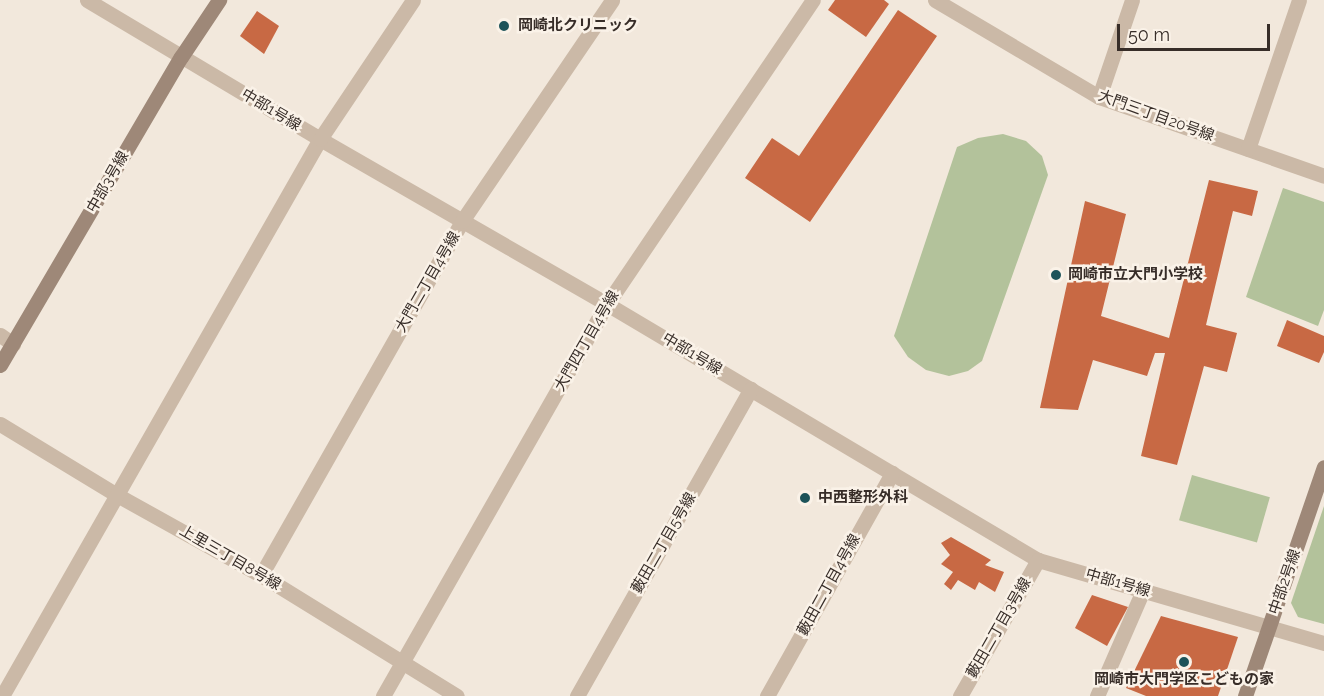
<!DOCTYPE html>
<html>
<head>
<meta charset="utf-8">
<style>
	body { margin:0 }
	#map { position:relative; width:1324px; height:696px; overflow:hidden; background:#f2e8dc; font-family:Raleway,"Noto Sans JP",sans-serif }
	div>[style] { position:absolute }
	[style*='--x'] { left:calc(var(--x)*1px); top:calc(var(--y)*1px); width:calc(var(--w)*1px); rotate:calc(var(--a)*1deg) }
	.green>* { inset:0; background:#b3c29b; transform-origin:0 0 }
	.building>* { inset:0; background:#c86944 }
	.street>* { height:15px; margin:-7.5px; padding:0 7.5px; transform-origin:7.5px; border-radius:7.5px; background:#cbb9a7 }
	.secondary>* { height:15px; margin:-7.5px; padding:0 7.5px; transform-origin:7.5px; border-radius:7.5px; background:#9e8878 }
	.dots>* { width:16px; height:16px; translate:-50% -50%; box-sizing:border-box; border:3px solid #faf2e8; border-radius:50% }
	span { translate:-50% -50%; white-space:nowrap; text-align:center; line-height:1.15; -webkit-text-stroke:5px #faf2e8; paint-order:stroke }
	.poi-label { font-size:15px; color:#372d28; font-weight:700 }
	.left { translate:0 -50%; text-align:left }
	.street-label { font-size:15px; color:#372d28 }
	.scale { position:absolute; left:1117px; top:24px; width:153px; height:27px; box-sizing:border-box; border:3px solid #372d28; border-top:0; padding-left:8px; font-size:18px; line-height:21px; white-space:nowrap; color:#372d28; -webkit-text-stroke:4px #faf2e8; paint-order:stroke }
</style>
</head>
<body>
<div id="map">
	<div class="green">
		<i style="clip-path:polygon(1003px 134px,1026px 141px,1042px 156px,1048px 175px,982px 361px,968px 371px,949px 376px,926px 370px,908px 357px,894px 336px,957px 147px,978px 138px)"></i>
		<i style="clip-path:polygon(1283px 188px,1324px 202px,1324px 310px,1318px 326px,1246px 297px)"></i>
		<i style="left:1192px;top:475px;width:81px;height:47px;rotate:16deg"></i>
		<i style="clip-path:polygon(1324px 506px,1324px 624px,1298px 617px,1291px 603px)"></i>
	</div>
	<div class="building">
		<i style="clip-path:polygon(835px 0,884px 0,889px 4px,866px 37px,828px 10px)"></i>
		<i style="clip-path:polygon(898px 10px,937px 36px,810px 222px,745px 178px,772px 138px,799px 156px)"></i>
		<i style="clip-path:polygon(257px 11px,279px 26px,264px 54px,240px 36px)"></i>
		<i style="clip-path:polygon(1209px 180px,1258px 191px,1252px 216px,1233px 211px,1206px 325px,1237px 333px,1227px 372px,1204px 366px,1177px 465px,1141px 456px,1165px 353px,1155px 353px,1147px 376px,1093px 360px,1078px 410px,1040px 408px,1085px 201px,1126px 214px,1101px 316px,1169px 338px)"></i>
		<i style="clip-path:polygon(1287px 320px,1324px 336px,1324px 352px,1319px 363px,1277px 346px)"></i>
		<i style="clip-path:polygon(951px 537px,991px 560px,985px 565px,1004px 572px,995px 592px,979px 582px,975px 590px,958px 580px,951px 590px,944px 584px,953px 572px,941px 564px,950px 555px,941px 543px)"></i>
		<i style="clip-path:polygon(1092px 595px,1128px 607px,1107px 646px,1075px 628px)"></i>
		<i style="clip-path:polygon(1161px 616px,1238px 637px,1218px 696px,1146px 696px,1126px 688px)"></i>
	</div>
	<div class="street">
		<i style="--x:87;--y:0;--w:271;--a:30.8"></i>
		<i style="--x:320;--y:139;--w:331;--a:29.9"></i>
		<i style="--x:607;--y:304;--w:501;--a:30.71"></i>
		<i style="--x:1038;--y:560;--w:298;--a:16.2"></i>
		<i style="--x:935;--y:0;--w:191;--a:30.6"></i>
		<i style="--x:1099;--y:97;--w:238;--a:19.3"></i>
		<i style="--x:1099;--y:97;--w:102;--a:-71.2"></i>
		<i style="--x:1248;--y:149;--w:157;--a:-71.1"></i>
		<i style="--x:0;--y:335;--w:16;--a:35"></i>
		<i style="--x:0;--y:424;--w:137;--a:31.3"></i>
		<i style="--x:117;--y:495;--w:165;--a:29.1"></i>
		<i style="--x:261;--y:575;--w:230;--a:31.7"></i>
		<i style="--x:261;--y:575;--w:407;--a:-60.4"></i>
		<i style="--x:462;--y:221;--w:267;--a:-55.8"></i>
		<i style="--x:2;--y:696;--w:641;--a:-60.28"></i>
		<i style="--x:320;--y:139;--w:167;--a:-56.2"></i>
		<i style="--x:383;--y:696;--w:451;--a:-60.3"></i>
		<i style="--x:607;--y:304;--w:367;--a:-55.9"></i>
		<i style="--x:577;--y:696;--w:353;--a:-60.5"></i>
		<i style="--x:767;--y:696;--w:256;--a:-60.7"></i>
		<i style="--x:960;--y:696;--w:157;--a:-60.2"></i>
		<i style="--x:1097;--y:696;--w:116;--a:-66.5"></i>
	</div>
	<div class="secondary">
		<i style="--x:0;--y:365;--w:357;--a:-59.6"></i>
		<i style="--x:181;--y:57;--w:69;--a:-56.3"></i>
		<i style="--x:1245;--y:696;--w:242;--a:-71"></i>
	</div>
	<div class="dots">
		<i style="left:504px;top:26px;background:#1d5359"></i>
		<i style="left:1056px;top:275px;background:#1d5359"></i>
		<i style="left:805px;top:498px;background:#1d5359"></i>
		<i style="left:1184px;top:662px;background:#1d5359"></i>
	</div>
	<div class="poi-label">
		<span class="left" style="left:518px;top:26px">岡崎北クリニック</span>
		<span class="left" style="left:1068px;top:275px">岡崎市立大門小学校</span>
		<span class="left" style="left:818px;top:498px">中西整形外科</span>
		<span style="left:1184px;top:680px">岡崎市大門学区こどもの家</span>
	</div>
	<div class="street-label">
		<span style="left:271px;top:110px;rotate:31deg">中部1号線</span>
		<span style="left:1156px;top:116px;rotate:20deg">大門三丁目20号線</span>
		<span style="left:108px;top:182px;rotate:-60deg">中部3号線</span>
		<span style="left:428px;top:282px;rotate:-60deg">大門二丁目4号線</span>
		<span style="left:587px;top:341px;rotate:-60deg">大門四丁目4号線</span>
		<span style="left:692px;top:354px;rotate:31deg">中部1号線</span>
		<span style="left:664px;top:543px;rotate:-60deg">藪田二丁目5号線</span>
		<span style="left:230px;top:558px;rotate:30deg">上里三丁目8号線</span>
		<span style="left:1285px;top:582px;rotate:-71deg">中部2号線</span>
		<span style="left:1118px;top:583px;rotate:16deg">中部1号線</span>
		<span style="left:829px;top:585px;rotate:-61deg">藪田二丁目4号線</span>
		<span style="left:999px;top:628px;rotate:-60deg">藪田二丁目3号線</span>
	</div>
	<div class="scale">50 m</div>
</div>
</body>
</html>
